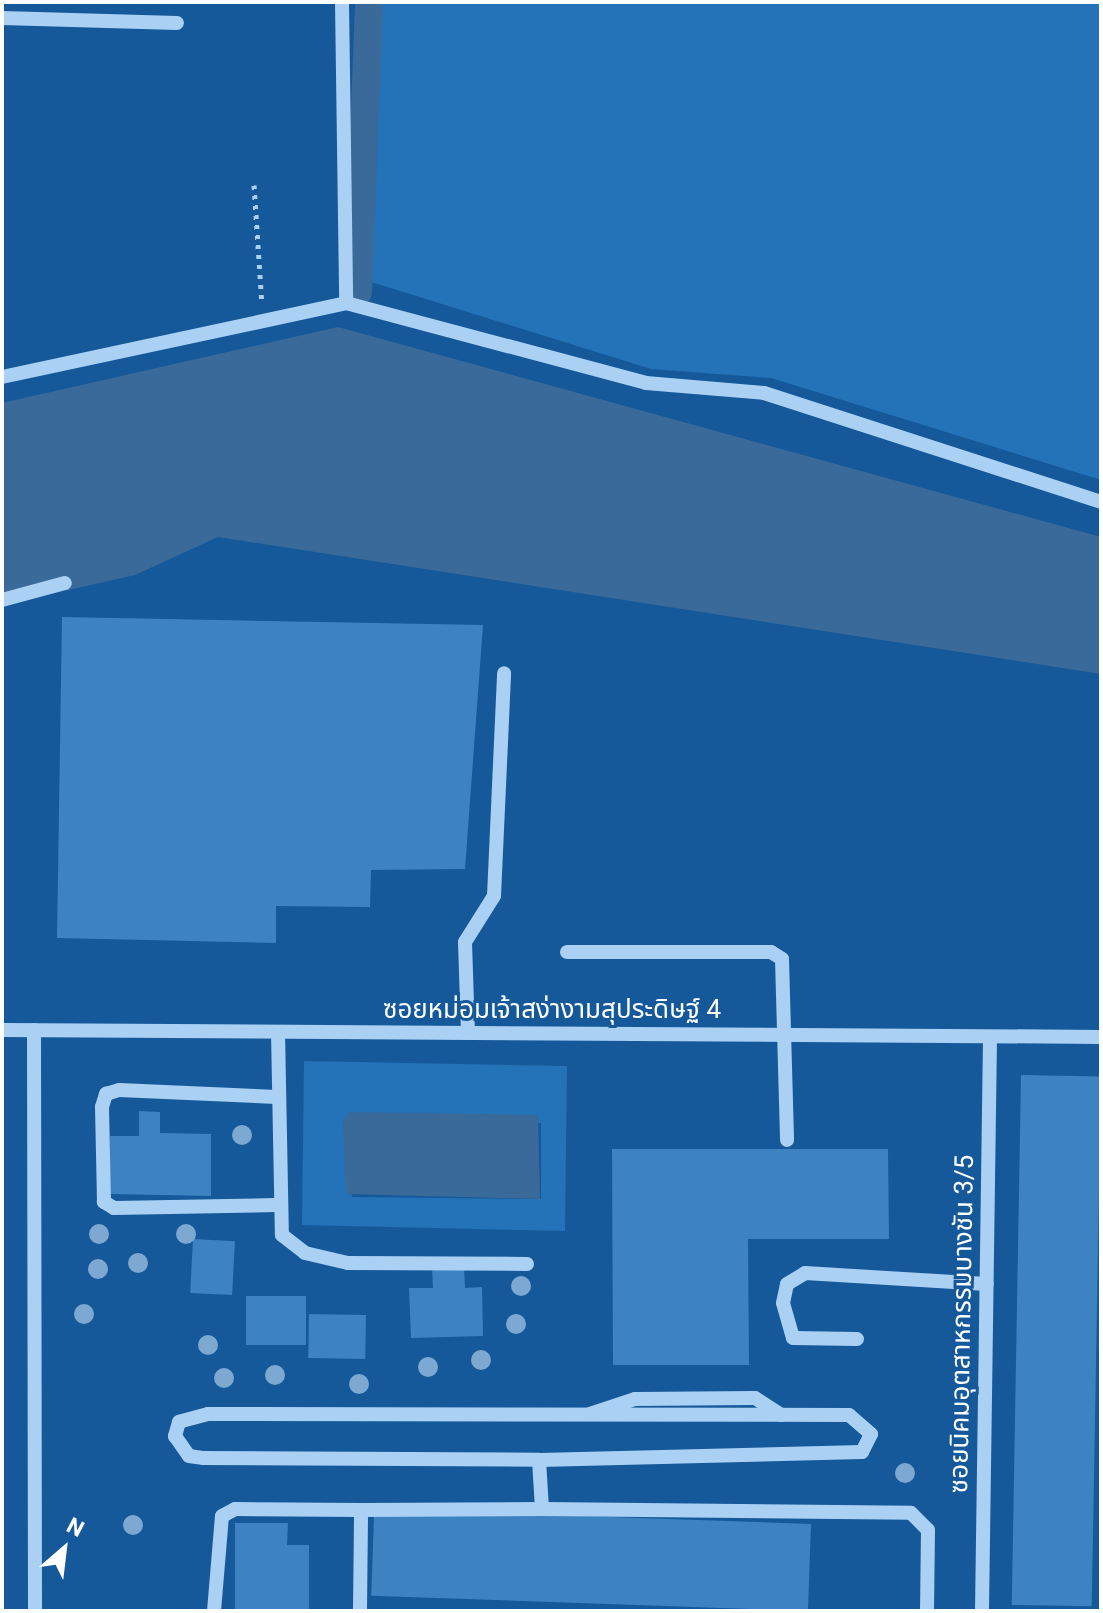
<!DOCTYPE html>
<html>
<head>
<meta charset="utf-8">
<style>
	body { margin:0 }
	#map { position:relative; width:1103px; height:1613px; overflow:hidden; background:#15599b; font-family:Roboto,"Noto Sans Thai",sans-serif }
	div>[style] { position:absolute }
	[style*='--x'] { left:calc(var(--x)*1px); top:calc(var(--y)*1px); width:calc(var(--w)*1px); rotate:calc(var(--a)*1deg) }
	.green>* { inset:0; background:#2472b7 }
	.water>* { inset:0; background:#396a99 }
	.canal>* { height:28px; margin:-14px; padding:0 14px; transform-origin:14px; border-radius:14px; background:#396a99 }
	.building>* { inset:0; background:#3d82c1; transform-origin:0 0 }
	.path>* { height:5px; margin-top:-2.5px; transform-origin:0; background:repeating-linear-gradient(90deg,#aad0f3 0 4px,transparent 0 10px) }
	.minor>* { height:14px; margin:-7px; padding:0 7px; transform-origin:7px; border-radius:7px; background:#aad0f3 }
	.trees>* { width:20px; height:20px; margin:-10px; border-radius:50%; background:#7da8d1 }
	span { translate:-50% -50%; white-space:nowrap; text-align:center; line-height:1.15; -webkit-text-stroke:6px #15599b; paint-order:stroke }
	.street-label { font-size:26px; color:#fff }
	.frame { position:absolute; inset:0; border:4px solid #fff; pointer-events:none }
	.north { position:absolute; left:24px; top:1509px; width:80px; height:80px; -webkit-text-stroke:6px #15599b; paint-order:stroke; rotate:28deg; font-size:22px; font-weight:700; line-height:32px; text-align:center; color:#fff }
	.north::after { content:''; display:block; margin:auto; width:28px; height:36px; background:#fff; clip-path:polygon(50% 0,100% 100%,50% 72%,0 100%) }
</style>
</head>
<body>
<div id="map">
	<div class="green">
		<i style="clip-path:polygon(361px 2px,1101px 2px,1101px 480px,771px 378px,651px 369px,352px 276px)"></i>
		<i style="clip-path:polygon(evenodd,304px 1061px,567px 1066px,565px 1231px,302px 1225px,304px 1061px,343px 1122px,541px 1123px,541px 1199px,352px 1197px,343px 1122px)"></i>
	</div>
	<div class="water">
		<i style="clip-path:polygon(338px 327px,1101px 537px,1101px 674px,218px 537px,135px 575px,2px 605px,2px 403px)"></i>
		<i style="clip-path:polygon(349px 1112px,538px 1115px,540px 1199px,346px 1194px,343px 1122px)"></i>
	</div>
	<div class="canal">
		<i style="--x:358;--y:292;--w:290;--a:-87.8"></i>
	</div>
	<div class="building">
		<i style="clip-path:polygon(62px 617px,483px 625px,465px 869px,371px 870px,370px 907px,276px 906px,276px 943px,57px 938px)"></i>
		<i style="left:1021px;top:1075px;width:80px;height:530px;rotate:1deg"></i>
		<i style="clip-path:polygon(139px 1111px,160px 1112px,160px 1133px,211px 1134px,211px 1196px,110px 1194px,110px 1136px,139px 1136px)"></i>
		<i style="clip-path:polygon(612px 1149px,888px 1149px,889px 1239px,748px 1239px,749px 1365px,613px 1365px)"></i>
		<i style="left:193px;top:1239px;width:42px;height:54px;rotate:3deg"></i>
		<i style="clip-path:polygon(464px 1265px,465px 1288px,482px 1287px,483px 1336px,411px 1338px,409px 1288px,433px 1288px,432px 1266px)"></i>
		<i style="left:306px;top:1296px;width:49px;height:60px;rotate:90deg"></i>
		<i style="left:309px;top:1314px;width:57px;height:44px;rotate:1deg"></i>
		<i style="clip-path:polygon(235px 1523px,288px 1523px,287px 1545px,309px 1545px,309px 1611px,235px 1611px)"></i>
		<i style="left:811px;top:1524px;width:87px;height:437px;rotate:92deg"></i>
	</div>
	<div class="path">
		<i style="--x:254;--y:185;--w:119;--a:86.2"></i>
	</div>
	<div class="minor">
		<i style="--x:342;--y:2;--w:301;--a:89.2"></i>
		<i style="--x:2;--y:18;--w:175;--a:1.6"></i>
		<i style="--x:2;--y:377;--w:352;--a:-12.1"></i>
		<i style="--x:346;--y:303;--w:310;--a:14.9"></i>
		<i style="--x:646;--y:383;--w:118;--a:4.8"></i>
		<i style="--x:764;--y:393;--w:354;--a:17.9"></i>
		<i style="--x:2;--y:600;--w:65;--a:-15.1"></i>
		<i style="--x:567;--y:952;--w:204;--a:0"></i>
		<i style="--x:771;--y:952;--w:13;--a:32"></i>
		<i style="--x:782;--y:959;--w:181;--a:88.4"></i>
		<i style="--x:2;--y:1030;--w:1099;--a:0.36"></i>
		<i style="--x:34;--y:1030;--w:581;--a:89.9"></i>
		<i style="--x:278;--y:1032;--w:203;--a:88.9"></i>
		<i style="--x:282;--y:1235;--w:29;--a:38"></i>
		<i style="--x:305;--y:1253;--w:44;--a:13.1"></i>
		<i style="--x:348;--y:1263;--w:179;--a:0.3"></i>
		<i style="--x:468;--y:1033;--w:91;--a:-91.9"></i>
		<i style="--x:465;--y:942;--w:54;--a:-57.8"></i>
		<i style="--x:494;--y:896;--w:223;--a:-87.4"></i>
		<i style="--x:276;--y:1205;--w:162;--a:178.9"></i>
		<i style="--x:114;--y:1208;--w:12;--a:-149"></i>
		<i style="--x:104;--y:1202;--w:95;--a:-91.2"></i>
		<i style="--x:102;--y:1107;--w:14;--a:-73"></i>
		<i style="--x:106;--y:1094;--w:14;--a:-17"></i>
		<i style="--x:119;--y:1090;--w:158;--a:2.5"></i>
		<i style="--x:857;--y:1339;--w:64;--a:-179.1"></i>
		<i style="--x:793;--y:1338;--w:36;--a:-106"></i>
		<i style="--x:783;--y:1303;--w:19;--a:-78"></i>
		<i style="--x:787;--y:1284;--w:21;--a:-31"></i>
		<i style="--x:805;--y:1273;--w:182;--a:3.5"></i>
		<i style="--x:590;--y:1414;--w:47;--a:-18.4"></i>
		<i style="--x:635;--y:1399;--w:120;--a:-0.5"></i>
		<i style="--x:755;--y:1398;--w:31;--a:33"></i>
		<i style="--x:539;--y:1460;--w:323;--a:-1.4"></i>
		<i style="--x:862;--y:1452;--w:20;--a:-63"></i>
		<i style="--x:871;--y:1434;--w:29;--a:-139"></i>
		<i style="--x:849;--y:1415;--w:641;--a:-179.91"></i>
		<i style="--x:208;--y:1414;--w:30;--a:165"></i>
		<i style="--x:179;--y:1422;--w:15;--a:106"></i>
		<i style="--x:175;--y:1436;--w:24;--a:55"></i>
		<i style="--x:189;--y:1456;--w:15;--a:8"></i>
		<i style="--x:204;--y:1458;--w:335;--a:0.3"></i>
		<i style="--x:539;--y:1460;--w:49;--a:86.5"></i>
		<i style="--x:214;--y:1611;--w:95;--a:-85.2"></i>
		<i style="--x:222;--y:1516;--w:15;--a:-28"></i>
		<i style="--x:235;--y:1509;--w:126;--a:0.5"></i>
		<i style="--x:360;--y:1611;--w:101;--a:-89.4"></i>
		<i style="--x:361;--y:1510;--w:181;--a:-0.3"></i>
		<i style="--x:542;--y:1509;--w:369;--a:0.6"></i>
		<i style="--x:911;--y:1513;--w:24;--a:45"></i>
		<i style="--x:928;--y:1530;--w:81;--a:90.7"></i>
		<i style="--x:982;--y:1611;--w:574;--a:-89.2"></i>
	</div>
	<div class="trees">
		<i style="left:242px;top:1135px"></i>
		<i style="left:99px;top:1234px"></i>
		<i style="left:186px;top:1234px"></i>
		<i style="left:138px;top:1263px"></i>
		<i style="left:98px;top:1269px"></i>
		<i style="left:521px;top:1286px"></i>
		<i style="left:84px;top:1314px"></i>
		<i style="left:516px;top:1324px"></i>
		<i style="left:208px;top:1345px"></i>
		<i style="left:481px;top:1360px"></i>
		<i style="left:428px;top:1367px"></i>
		<i style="left:275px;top:1375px"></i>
		<i style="left:224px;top:1378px"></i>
		<i style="left:359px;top:1384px"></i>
		<i style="left:905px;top:1473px"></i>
		<i style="left:133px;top:1525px"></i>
	</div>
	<div class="street-label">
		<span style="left:552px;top:1010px">ซอยหม่อมเจ้าสง่างามสุประดิษฐ์ 4</span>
		<span style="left:962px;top:1324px;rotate:-89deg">ซอยนิคมอุตสาหกรรมบางชัน 3/5</span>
	</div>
	<div class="frame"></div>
	<div class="north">N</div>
</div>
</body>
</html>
